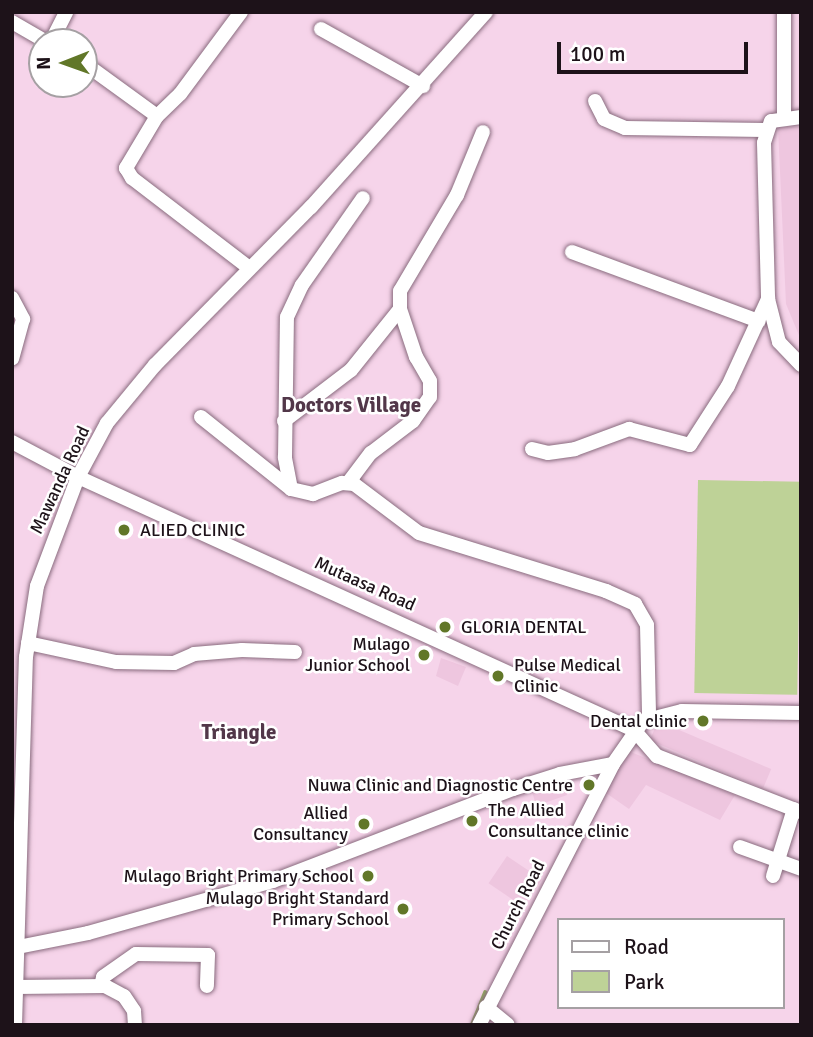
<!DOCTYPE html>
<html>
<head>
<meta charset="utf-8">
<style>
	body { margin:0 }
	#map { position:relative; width:813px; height:1037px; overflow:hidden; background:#f6d4ea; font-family:Signika,sans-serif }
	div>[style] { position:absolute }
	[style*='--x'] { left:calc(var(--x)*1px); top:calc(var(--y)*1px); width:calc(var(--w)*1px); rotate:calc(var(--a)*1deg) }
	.built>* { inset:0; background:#eec6df; transform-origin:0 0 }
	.green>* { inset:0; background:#bed297; transform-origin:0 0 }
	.stream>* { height:3.5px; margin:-1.75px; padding:0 1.75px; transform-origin:1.75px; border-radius:1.75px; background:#90a75e }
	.roads { filter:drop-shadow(0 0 2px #896b7e) drop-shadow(0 0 2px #896b7e) }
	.minor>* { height:14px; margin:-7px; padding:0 7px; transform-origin:7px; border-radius:7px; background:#fff }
	.dots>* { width:19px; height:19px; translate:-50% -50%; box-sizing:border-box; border:4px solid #fff; border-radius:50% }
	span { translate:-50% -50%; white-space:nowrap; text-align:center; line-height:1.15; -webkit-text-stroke:5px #fff; paint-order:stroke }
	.street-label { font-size:18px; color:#1d1219 }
	.poi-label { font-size:18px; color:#1d1219 }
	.left { translate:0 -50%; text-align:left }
	.right { translate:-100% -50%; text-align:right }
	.quarter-label { font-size:21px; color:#523749; font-weight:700 }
	.frame { position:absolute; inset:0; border:14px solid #1d1219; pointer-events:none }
	.legend { position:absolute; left:557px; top:918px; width:228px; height:91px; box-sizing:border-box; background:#fff; border:2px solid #a5a0a3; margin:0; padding:9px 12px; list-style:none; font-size:21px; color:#1d1219 }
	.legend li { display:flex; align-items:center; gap:14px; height:35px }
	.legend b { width:35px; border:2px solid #a5a0a3 }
	.north { position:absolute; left:28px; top:28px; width:70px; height:70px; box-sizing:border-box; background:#fff; border:2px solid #a5a0a3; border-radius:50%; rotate:269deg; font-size:19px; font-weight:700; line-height:28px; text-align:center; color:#1d1219 }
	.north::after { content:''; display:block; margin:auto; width:24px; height:32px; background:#617728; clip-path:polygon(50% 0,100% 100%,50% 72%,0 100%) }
	.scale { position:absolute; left:557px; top:42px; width:191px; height:32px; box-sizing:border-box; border:4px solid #1d1219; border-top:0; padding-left:9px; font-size:21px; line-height:24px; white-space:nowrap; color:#1d1219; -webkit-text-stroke:5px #fff; paint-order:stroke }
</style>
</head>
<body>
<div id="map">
	<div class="built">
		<i style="clip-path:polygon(778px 127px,801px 127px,801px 340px,786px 304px)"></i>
		<i style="clip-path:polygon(441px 658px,466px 667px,458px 686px,436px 676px)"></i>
		<i style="left:658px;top:721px;width:123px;height:21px;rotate:23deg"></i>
		<i style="clip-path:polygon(626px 750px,735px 795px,720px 820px,646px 785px,629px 809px,606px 793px)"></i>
		<i style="clip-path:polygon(564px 780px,567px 795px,536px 806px,531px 787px)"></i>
		<i style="left:507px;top:856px;width:42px;height:33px;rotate:34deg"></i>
	</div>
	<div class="green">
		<i style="left:698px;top:480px;width:103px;height:213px;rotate:1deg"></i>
	</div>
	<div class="stream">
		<i style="--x:472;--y:1025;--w:35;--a:-68"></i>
	</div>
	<div class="roads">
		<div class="minor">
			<i style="--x:241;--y:12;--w:102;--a:126.6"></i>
			<i style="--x:180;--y:94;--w:32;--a:136"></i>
			<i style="--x:157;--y:116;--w:61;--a:120.8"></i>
			<i style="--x:126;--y:168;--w:12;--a:59"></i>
			<i style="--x:132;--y:178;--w:146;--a:37.5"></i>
			<i style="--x:12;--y:22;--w:39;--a:30"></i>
			<i style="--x:321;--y:29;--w:117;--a:29.2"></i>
			<i style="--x:51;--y:42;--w:34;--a:-63"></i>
			<i style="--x:84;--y:63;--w:90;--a:36"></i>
			<i style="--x:595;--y:101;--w:20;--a:63"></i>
			<i style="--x:604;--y:119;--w:23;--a:23"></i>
			<i style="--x:625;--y:128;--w:140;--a:0.8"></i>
			<i style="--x:784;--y:117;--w:105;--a:-90"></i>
			<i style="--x:801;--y:117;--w:30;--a:172"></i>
			<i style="--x:771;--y:121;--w:23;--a:108"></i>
			<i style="--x:764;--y:143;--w:156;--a:88.5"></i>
			<i style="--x:768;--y:299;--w:44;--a:75.7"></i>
			<i style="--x:779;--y:342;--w:32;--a:46"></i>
			<i style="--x:572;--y:252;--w:199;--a:20.3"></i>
			<i style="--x:12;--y:298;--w:24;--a:62"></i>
			<i style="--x:23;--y:319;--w:41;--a:105.4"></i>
			<i style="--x:201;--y:417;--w:115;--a:38.7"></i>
			<i style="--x:291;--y:489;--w:23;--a:13"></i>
			<i style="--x:313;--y:494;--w:31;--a:-21"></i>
			<i style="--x:342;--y:483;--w:12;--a:5"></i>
			<i style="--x:354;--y:484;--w:81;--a:37"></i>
			<i style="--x:419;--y:533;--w:196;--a:17.2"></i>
			<i style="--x:606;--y:591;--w:32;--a:24"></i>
			<i style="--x:635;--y:604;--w:24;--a:60"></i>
			<i style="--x:647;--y:625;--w:91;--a:88.7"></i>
			<i style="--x:284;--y:421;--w:84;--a:-37.3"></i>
			<i style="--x:351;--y:370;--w:78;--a:-51.2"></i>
			<i style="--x:12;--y:442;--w:75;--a:27.9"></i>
			<i style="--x:78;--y:477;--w:611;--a:24.47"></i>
			<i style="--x:532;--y:449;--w:16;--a:14"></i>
			<i style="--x:548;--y:453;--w:27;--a:-8"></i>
			<i style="--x:575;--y:449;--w:58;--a:-20.3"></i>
			<i style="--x:629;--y:429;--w:63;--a:14.7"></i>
			<i style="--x:690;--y:445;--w:70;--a:-57.2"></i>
			<i style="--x:728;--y:386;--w:96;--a:-65.3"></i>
			<i style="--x:348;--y:483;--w:38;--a:-53"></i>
			<i style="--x:371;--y:453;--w:53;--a:-37.3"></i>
			<i style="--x:413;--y:421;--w:29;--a:-55"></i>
			<i style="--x:430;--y:397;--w:16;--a:-90"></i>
			<i style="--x:430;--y:381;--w:28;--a:-120"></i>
			<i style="--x:416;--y:357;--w:51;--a:-108.4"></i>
			<i style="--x:400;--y:309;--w:18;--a:-90"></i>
			<i style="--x:400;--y:291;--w:112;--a:-59.3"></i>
			<i style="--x:457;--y:195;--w:68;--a:-67.6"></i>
			<i style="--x:291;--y:489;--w:33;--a:-101"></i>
			<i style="--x:285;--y:457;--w:140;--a:-89.2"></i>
			<i style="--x:287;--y:317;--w:35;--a:-65"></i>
			<i style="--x:302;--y:285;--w:106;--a:-55"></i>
			<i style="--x:28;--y:643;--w:90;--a:12.2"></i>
			<i style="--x:116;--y:662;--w:58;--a:1"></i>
			<i style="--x:174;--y:663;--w:22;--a:-24"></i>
			<i style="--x:194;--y:654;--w:48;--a:-4.8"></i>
			<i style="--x:242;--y:650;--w:53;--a:2.2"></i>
			<i style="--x:634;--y:730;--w:35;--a:49"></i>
			<i style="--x:657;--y:756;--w:155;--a:21.3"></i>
			<i style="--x:740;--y:847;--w:65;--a:19.8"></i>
			<i style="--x:773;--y:876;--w:70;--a:-72.6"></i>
			<i style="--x:18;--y:947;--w:71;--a:-11.3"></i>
			<i style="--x:88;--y:933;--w:192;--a:-15.7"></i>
			<i style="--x:273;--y:881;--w:257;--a:-21"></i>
			<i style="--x:513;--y:789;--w:49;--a:-17.7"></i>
			<i style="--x:560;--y:774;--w:54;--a:-10.7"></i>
			<i style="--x:101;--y:986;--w:9;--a:-77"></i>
			<i style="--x:103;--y:977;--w:40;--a:-34.9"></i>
			<i style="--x:136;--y:954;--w:72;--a:0.8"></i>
			<i style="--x:208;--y:955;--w:31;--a:92"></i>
			<i style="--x:16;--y:987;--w:89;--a:-0.6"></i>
			<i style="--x:105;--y:986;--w:21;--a:28"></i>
			<i style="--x:124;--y:996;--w:18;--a:56"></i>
			<i style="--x:134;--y:1011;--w:14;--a:86"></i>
			<i style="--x:486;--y:1007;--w:28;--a:39"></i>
			<i style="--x:15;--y:1025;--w:368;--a:-88.3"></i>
			<i style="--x:26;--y:657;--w:72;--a:-81.2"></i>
			<i style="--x:37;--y:586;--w:116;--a:-69.4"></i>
			<i style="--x:78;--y:477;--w:61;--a:-61.8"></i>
			<i style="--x:107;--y:423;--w:75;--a:-50.4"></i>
			<i style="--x:155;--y:365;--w:222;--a:-45.4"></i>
			<i style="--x:311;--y:207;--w:262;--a:-48.1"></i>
			<i style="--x:479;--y:1025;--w:293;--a:-62.8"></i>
			<i style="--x:613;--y:764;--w:52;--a:-55.1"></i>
			<i style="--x:643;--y:721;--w:40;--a:-14.4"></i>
			<i style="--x:682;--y:711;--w:119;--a:1"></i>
		</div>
	</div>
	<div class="dots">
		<i style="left:124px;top:530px;background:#617728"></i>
		<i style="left:445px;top:627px;background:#617728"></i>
		<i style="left:424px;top:655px;background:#617728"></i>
		<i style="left:498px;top:676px;background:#617728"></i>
		<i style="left:703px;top:721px;background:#617728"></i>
		<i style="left:589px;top:785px;background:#617728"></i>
		<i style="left:472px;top:821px;background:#617728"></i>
		<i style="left:364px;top:824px;background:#617728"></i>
		<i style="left:368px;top:876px;background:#617728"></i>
		<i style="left:403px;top:909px;background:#617728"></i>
	</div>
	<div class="street-label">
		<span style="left:60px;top:480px;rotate:-65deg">Mawanda Road</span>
		<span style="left:365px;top:584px;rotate:24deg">Mutaasa Road</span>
		<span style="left:518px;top:905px;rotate:-63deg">Church Road</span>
	</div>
	<div class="poi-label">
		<span class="left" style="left:140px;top:530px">ALIED CLINIC</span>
		<span class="left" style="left:461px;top:627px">GLORIA DENTAL</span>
		<span class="right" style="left:410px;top:655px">Mulago<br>Junior School</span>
		<span class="left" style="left:514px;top:676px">Pulse Medical<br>Clinic</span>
		<span class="right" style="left:687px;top:721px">Dental clinic</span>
		<span class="right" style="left:573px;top:785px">Nuwa Clinic and Diagnostic Centre</span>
		<span class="left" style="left:488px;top:821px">The Allied<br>Consultance clinic</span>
		<span class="right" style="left:348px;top:824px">Allied<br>Consultancy</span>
		<span class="right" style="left:354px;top:876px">Mulago Bright Primary School</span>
		<span class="right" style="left:389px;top:909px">Mulago Bright Standard<br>Primary School</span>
	</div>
	<div class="quarter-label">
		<span style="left:351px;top:405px">Doctors Village</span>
		<span style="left:239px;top:732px">Triangle</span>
	</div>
	<div class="frame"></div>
	<ul class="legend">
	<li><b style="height:9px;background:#fff"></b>Road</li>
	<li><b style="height:19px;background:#bed297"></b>Park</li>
	</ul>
	<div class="north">N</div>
	<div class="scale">100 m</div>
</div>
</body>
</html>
